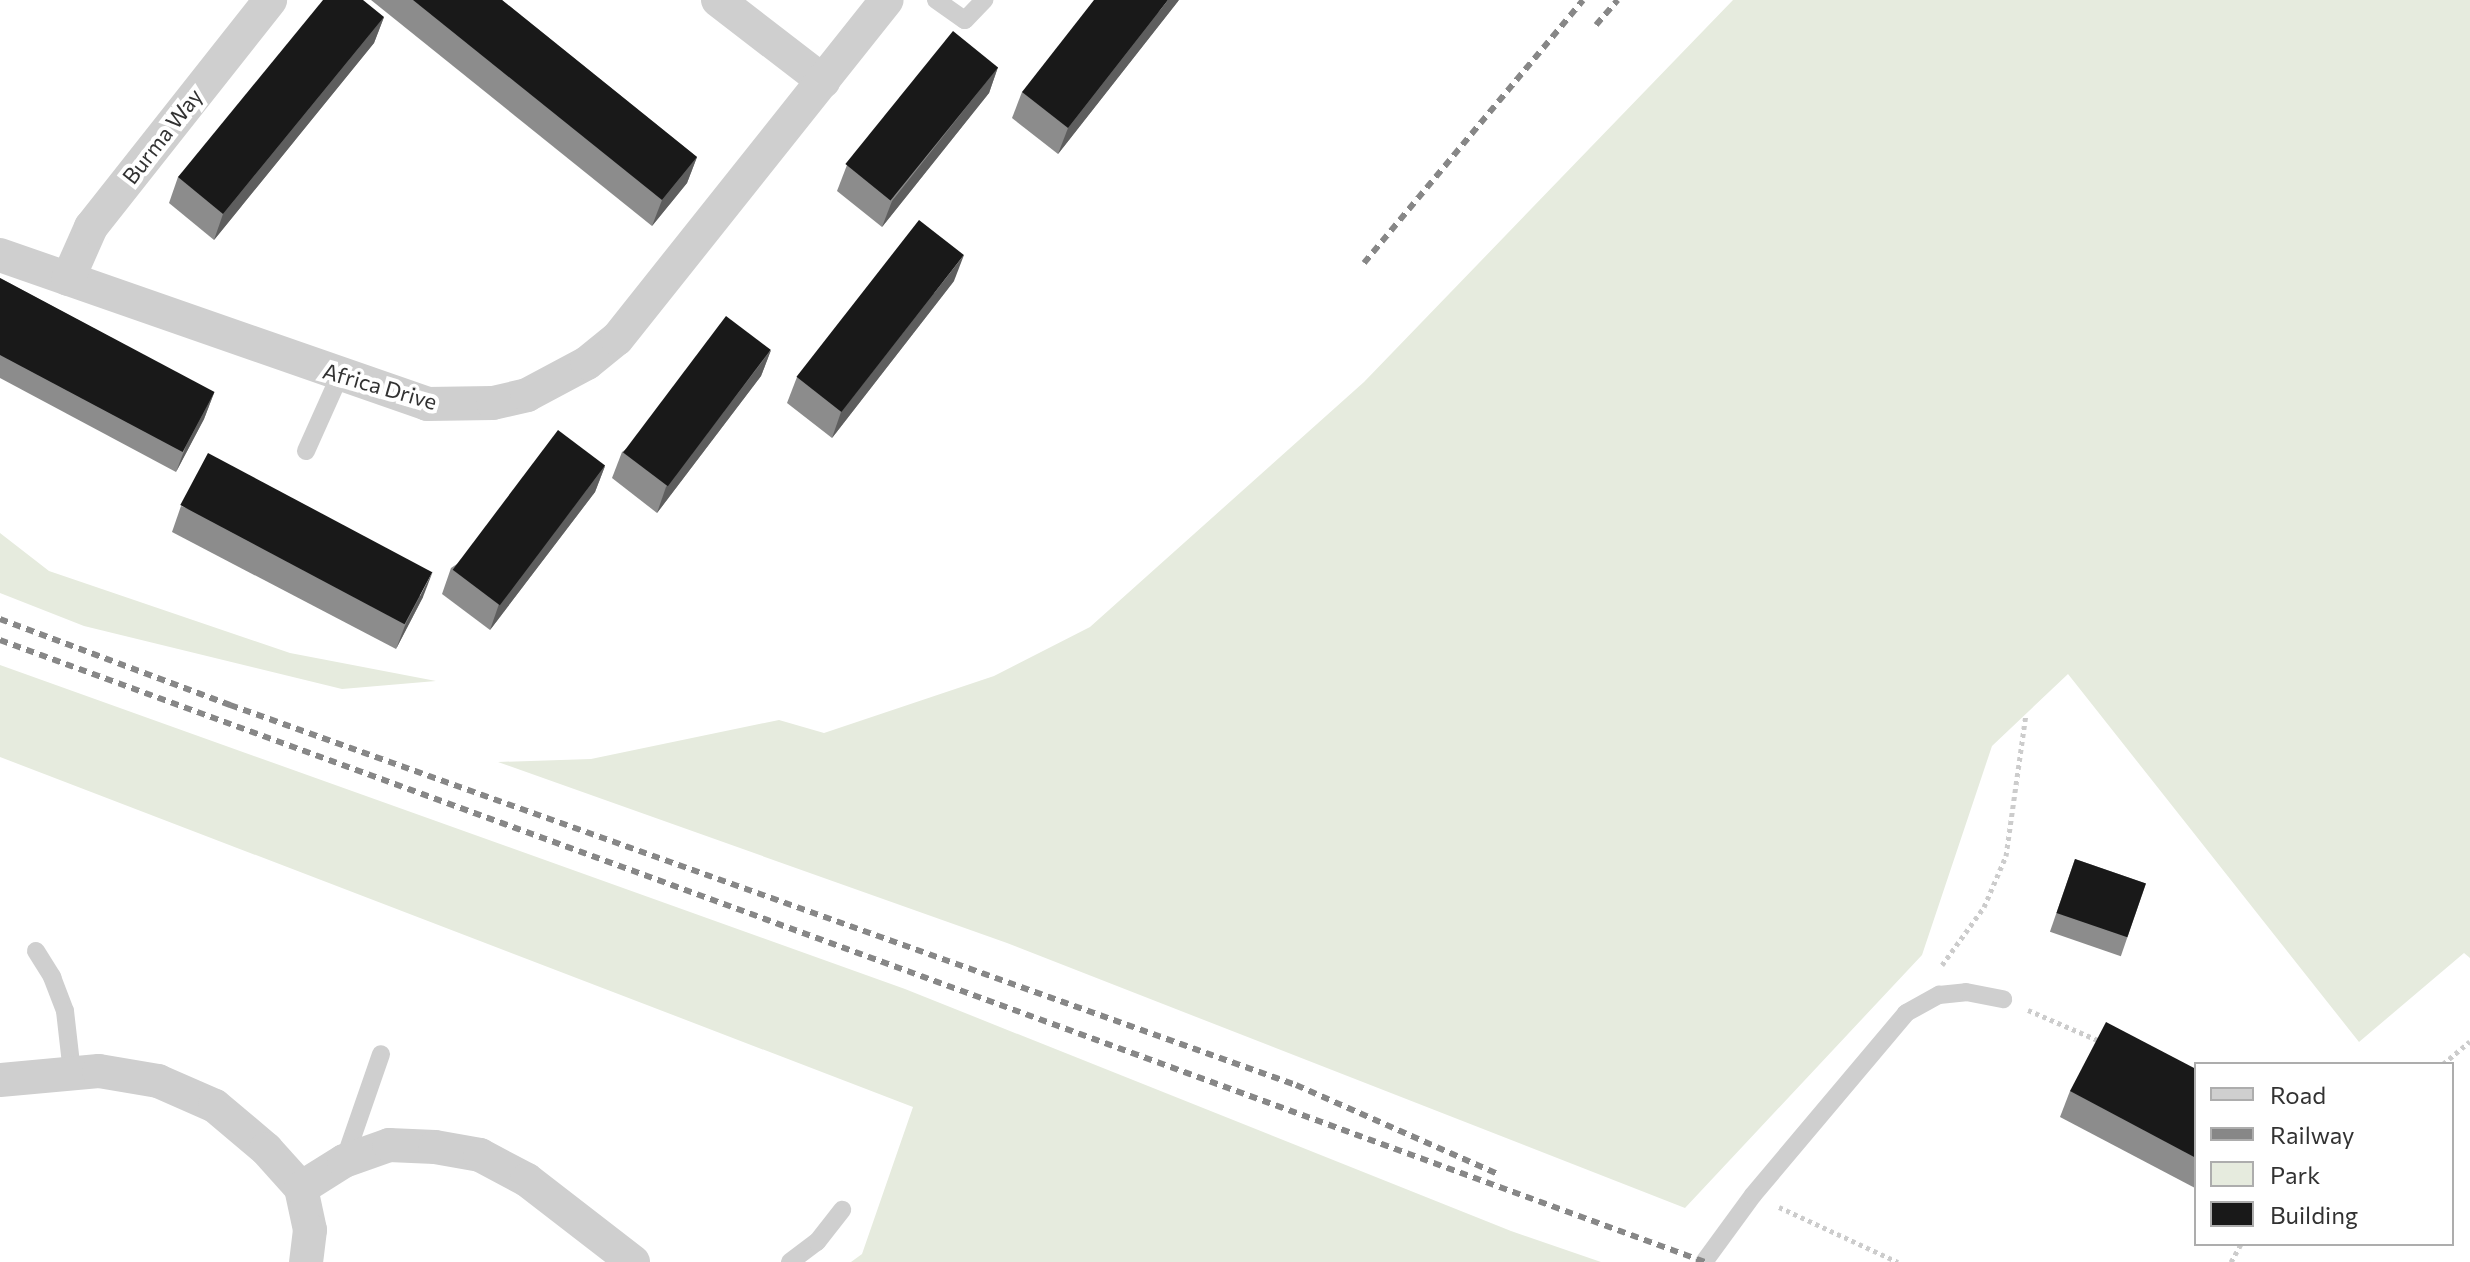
<!DOCTYPE html>
<html>
<head>
<meta charset="utf-8">
<style>
	body { margin:0 }
	#map { position:relative; width:2470px; height:1262px; overflow:hidden; background:#fff; font-family:Commissioner,sans-serif }
	div>[style] { position:absolute }
	[style*='--x'] { left:calc(var(--x)*1px); top:calc(var(--y)*1px); width:calc(var(--w)*1px); rotate:calc(var(--a)*1deg) }
	.green>* { inset:0; background:#e6ebde }
	.path>* { height:5px; margin-top:-2.5px; transform-origin:0; background:repeating-linear-gradient(90deg,#ccc 0 4px,transparent 0 8px) }
	.service>* { height:18px; margin:-9px; padding:0 9px; transform-origin:9px; border-radius:9px; background:#cfcfcf }
	.minor>* { height:34px; margin:-17px; padding:0 17px; transform-origin:17px; border-radius:17px; background:#cfcfcf }
	.rail>* { height:6px; margin-top:-3px; transform-origin:0; background:repeating-linear-gradient(90deg,#878787 0 8px,transparent 0 14px) }
	.wall>* { inset:0; background:#8c8c8c; transform-origin:0 0 }
	.shaded-wall>* { inset:0; background:#5e5e5e }
	.building>* { inset:0; background:#191919; transform-origin:0 0 }
	span { translate:-50% -50%; white-space:nowrap; text-align:center; line-height:1.15; -webkit-text-stroke:8px #fff; paint-order:stroke }
	.street-label { font-size:22px; color:#323232 }
	.legend { position:absolute; left:2194px; top:1062px; width:260px; height:184px; box-sizing:border-box; background:#fff; border:2px solid #adadad; margin:0; padding:10px 14px; list-style:none; font-size:24px; color:#323232 }
	.legend li { display:flex; align-items:center; gap:16px; height:40px }
	.legend b { width:40px; border:2px solid #adadad }
</style>
</head>
<body>
<div id="map">
	<div class="green">
		<i style="clip-path:polygon(1733px 0,2470px 0,2470px 958px,2464px 953px,2359px 1042px,2068px 674px,1992px 746px,1922px 955px,1685px 1208px,1007px 943px,498px 762px,591px 759px,779px 720px,824px 733px,994px 676px,1090px 627px,1364px 382px)"></i>
		<i style="clip-path:polygon(0 533px,49px 571px,290px 653px,436px 681px,342px 689px,84px 626px,0 593px)"></i>
		<i style="clip-path:polygon(0 665px,905px 989px,1511px 1231px,1601px 1262px,851px 1262px,862px 1254px,913px 1107px,0 757px)"></i>
	</div>
	<div class="path">
		<i style="--x:1942;--y:965;--w:72;--a:-54.1"></i>
		<i style="--x:1984;--y:907;--w:56;--a:-66.7"></i>
		<i style="--x:2006;--y:856;--w:143;--a:-82"></i>
		<i style="--x:2028;--y:1010;--w:78;--a:23.3"></i>
		<i style="--x:2443;--y:1064;--w:35;--a:-40"></i>
		<i style="--x:1779;--y:1207;--w:131;--a:24.8"></i>
		<i style="--x:2231;--y:1262;--w:21;--a:-61"></i>
	</div>
	<div class="service">
		<i style="--x:936;--y:0;--w:35;--a:35"></i>
		<i style="--x:965;--y:20;--w:28;--a:-46"></i>
		<i style="--x:306;--y:451;--w:83;--a:-65.9"></i>
		<i style="--x:36;--y:951;--w:31;--a:58"></i>
		<i style="--x:52;--y:977;--w:36;--a:69"></i>
		<i style="--x:65;--y:1011;--w:61;--a:83.5"></i>
		<i style="--x:344;--y:1161;--w:113;--a:-70.9"></i>
		<i style="--x:790;--y:1262;--w:34;--a:-37"></i>
		<i style="--x:817;--y:1242;--w:41;--a:-52"></i>
		<i style="--x:1704;--y:1262;--w:83;--a:-53.8"></i>
		<i style="--x:1753;--y:1195;--w:238;--a:-49.9"></i>
		<i style="--x:1906;--y:1013;--w:38;--a:-29"></i>
		<i style="--x:1939;--y:995;--w:27;--a:-6"></i>
		<i style="--x:1966;--y:992;--w:38;--a:11"></i>
	</div>
	<div class="minor">
		<i style="--x:718;--y:0;--w:133;--a:37.6"></i>
		<i style="--x:0;--y:255;--w:452;--a:19.2"></i>
		<i style="--x:427;--y:404;--w:66;--a:-0.9"></i>
		<i style="--x:493;--y:403;--w:35;--a:-13"></i>
		<i style="--x:527;--y:395;--w:68;--a:-28.1"></i>
		<i style="--x:587;--y:363;--w:38;--a:-39"></i>
		<i style="--x:617;--y:339;--w:433;--a:-51.5"></i>
		<i style="--x:68;--y:279;--w:57;--a:-66.1"></i>
		<i style="--x:91;--y:227;--w:289;--a:-51.7"></i>
		<i style="--x:0;--y:1080;--w:99;--a:-5.2"></i>
		<i style="--x:99;--y:1071;--w:60;--a:9.6"></i>
		<i style="--x:158;--y:1081;--w:62;--a:23.7"></i>
		<i style="--x:215;--y:1106;--w:67;--a:40.1"></i>
		<i style="--x:266;--y:1149;--w:52;--a:48.1"></i>
		<i style="--x:301;--y:1188;--w:43;--a:77.9"></i>
		<i style="--x:310;--y:1230;--w:32;--a:97"></i>
		<i style="--x:301;--y:1188;--w:51;--a:-32.1"></i>
		<i style="--x:344;--y:1161;--w:48;--a:-19.6"></i>
		<i style="--x:389;--y:1145;--w:46;--a:2.5"></i>
		<i style="--x:435;--y:1147;--w:46;--a:10.1"></i>
		<i style="--x:480;--y:1155;--w:53;--a:28"></i>
		<i style="--x:527;--y:1180;--w:134;--a:37.7"></i>
	</div>
	<div class="rail">
		<i style="--x:1596;--y:25;--w:33;--a:-49"></i>
		<i style="--x:1364;--y:263;--w:342;--a:-50.2"></i>
		<i style="--x:0;--y:619;--w:246;--a:20.5"></i>
		<i style="--x:230;--y:705;--w:1132;--a:19.62"></i>
		<i style="--x:1296;--y:1085;--w:223;--a:23.8"></i>
		<i style="--x:0;--y:640;--w:1815;--a:20.04"></i>
	</div>
	<div class="wall">
		<i style="clip-path:polygon(371px 0,502px 0,697px 157px,687px 183px,652px 226px)"></i>
		<i style="clip-path:polygon(1179px 0,1058px 154px,1012px 118px,1022px 92px)"></i>
		<i style="clip-path:polygon(384px 17px,374px 43px,214px 240px,169px 203px,178px 177px)"></i>
		<i style="clip-path:polygon(998px 67px,989px 93px,882px 227px,837px 191px,847px 165px)"></i>
		<i style="clip-path:polygon(0 278px,214px 393px,204px 419px,176px 472px,0 378px)"></i>
		<i style="clip-path:polygon(954px 281px,832px 438px,787px 403px,797px 377px)"></i>
		<i style="clip-path:polygon(771px 350px,761px 376px,657px 513px,612px 478px,622px 452px)"></i>
		<i style="clip-path:polygon(605px 466px,595px 492px,490px 630px,442px 594px,451px 568px)"></i>
		<i style="clip-path:polygon(181px 506px,423px 597px,396px 649px,172px 532px)"></i>
		<i style="left:2075px;top:859px;width:75px;height:77px;rotate:19deg"></i>
		<i style="clip-path:polygon(2196px 1069px,2195px 1188px,2060px 1117px,2070px 1091px)"></i>
	</div>
	<div class="shaded-wall">
		<i style="clip-path:polygon(1168px 0,1179px 0,1058px 154px,1068px 128px)"></i>
		<i style="clip-path:polygon(384px 17px,374px 43px,214px 240px,223px 214px)"></i>
		<i style="clip-path:polygon(998px 67px,989px 93px,882px 227px,892px 201px)"></i>
		<i style="clip-path:polygon(697px 157px,687px 183px,652px 226px,662px 200px)"></i>
		<i style="clip-path:polygon(964px 255px,954px 281px,832px 438px,841px 412px)"></i>
		<i style="clip-path:polygon(771px 350px,761px 376px,657px 513px,666px 487px)"></i>
		<i style="clip-path:polygon(214px 393px,204px 419px,176px 472px,186px 446px)"></i>
		<i style="clip-path:polygon(605px 466px,595px 492px,490px 630px,499px 604px)"></i>
		<i style="clip-path:polygon(433px 571px,423px 597px,396px 649px,406px 623px)"></i>
	</div>
	<div class="building">
		<i style="clip-path:polygon(323px 0,363px 0,384px 17px,223px 214px,178px 177px)"></i>
		<i style="clip-path:polygon(413px 0,502px 0,697px 157px,662px 200px)"></i>
		<i style="clip-path:polygon(1094px 0,1168px 0,1068px 128px,1022px 92px)"></i>
		<i style="left:953px;top:31px;width:58px;height:171px;rotate:39deg"></i>
		<i style="left:919px;top:220px;width:57px;height:199px;rotate:38deg"></i>
		<i style="left:0;top:278px;width:243px;height:68px;rotate:28deg"></i>
		<i style="left:726px;top:316px;width:56px;height:171px;rotate:37deg"></i>
		<i style="left:558px;top:430px;width:59px;height:175px;rotate:37deg"></i>
		<i style="left:208px;top:453px;width:254px;height:59px;rotate:28deg"></i>
		<i style="left:2075px;top:859px;width:75px;height:57px;rotate:19deg"></i>
		<i style="clip-path:polygon(2106px 1022px,2196px 1069px,2196px 1158px,2070px 1091px)"></i>
	</div>
	<div class="street-label">
		<span style="left:162px;top:136px;rotate:-52deg">Burma Way</span>
		<span style="left:380px;top:386px;rotate:16deg">Africa Drive</span>
	</div>
	<ul class="legend">
	<li><b style="height:10px;background:#cfcfcf"></b>Road</li>
	<li><b style="height:10px;background:#878787"></b>Railway</li>
	<li><b style="height:22px;background:#e6ebde"></b>Park</li>
	<li><b style="height:22px;background:#191919"></b>Building</li>
	</ul>
</div>
</body>
</html>
